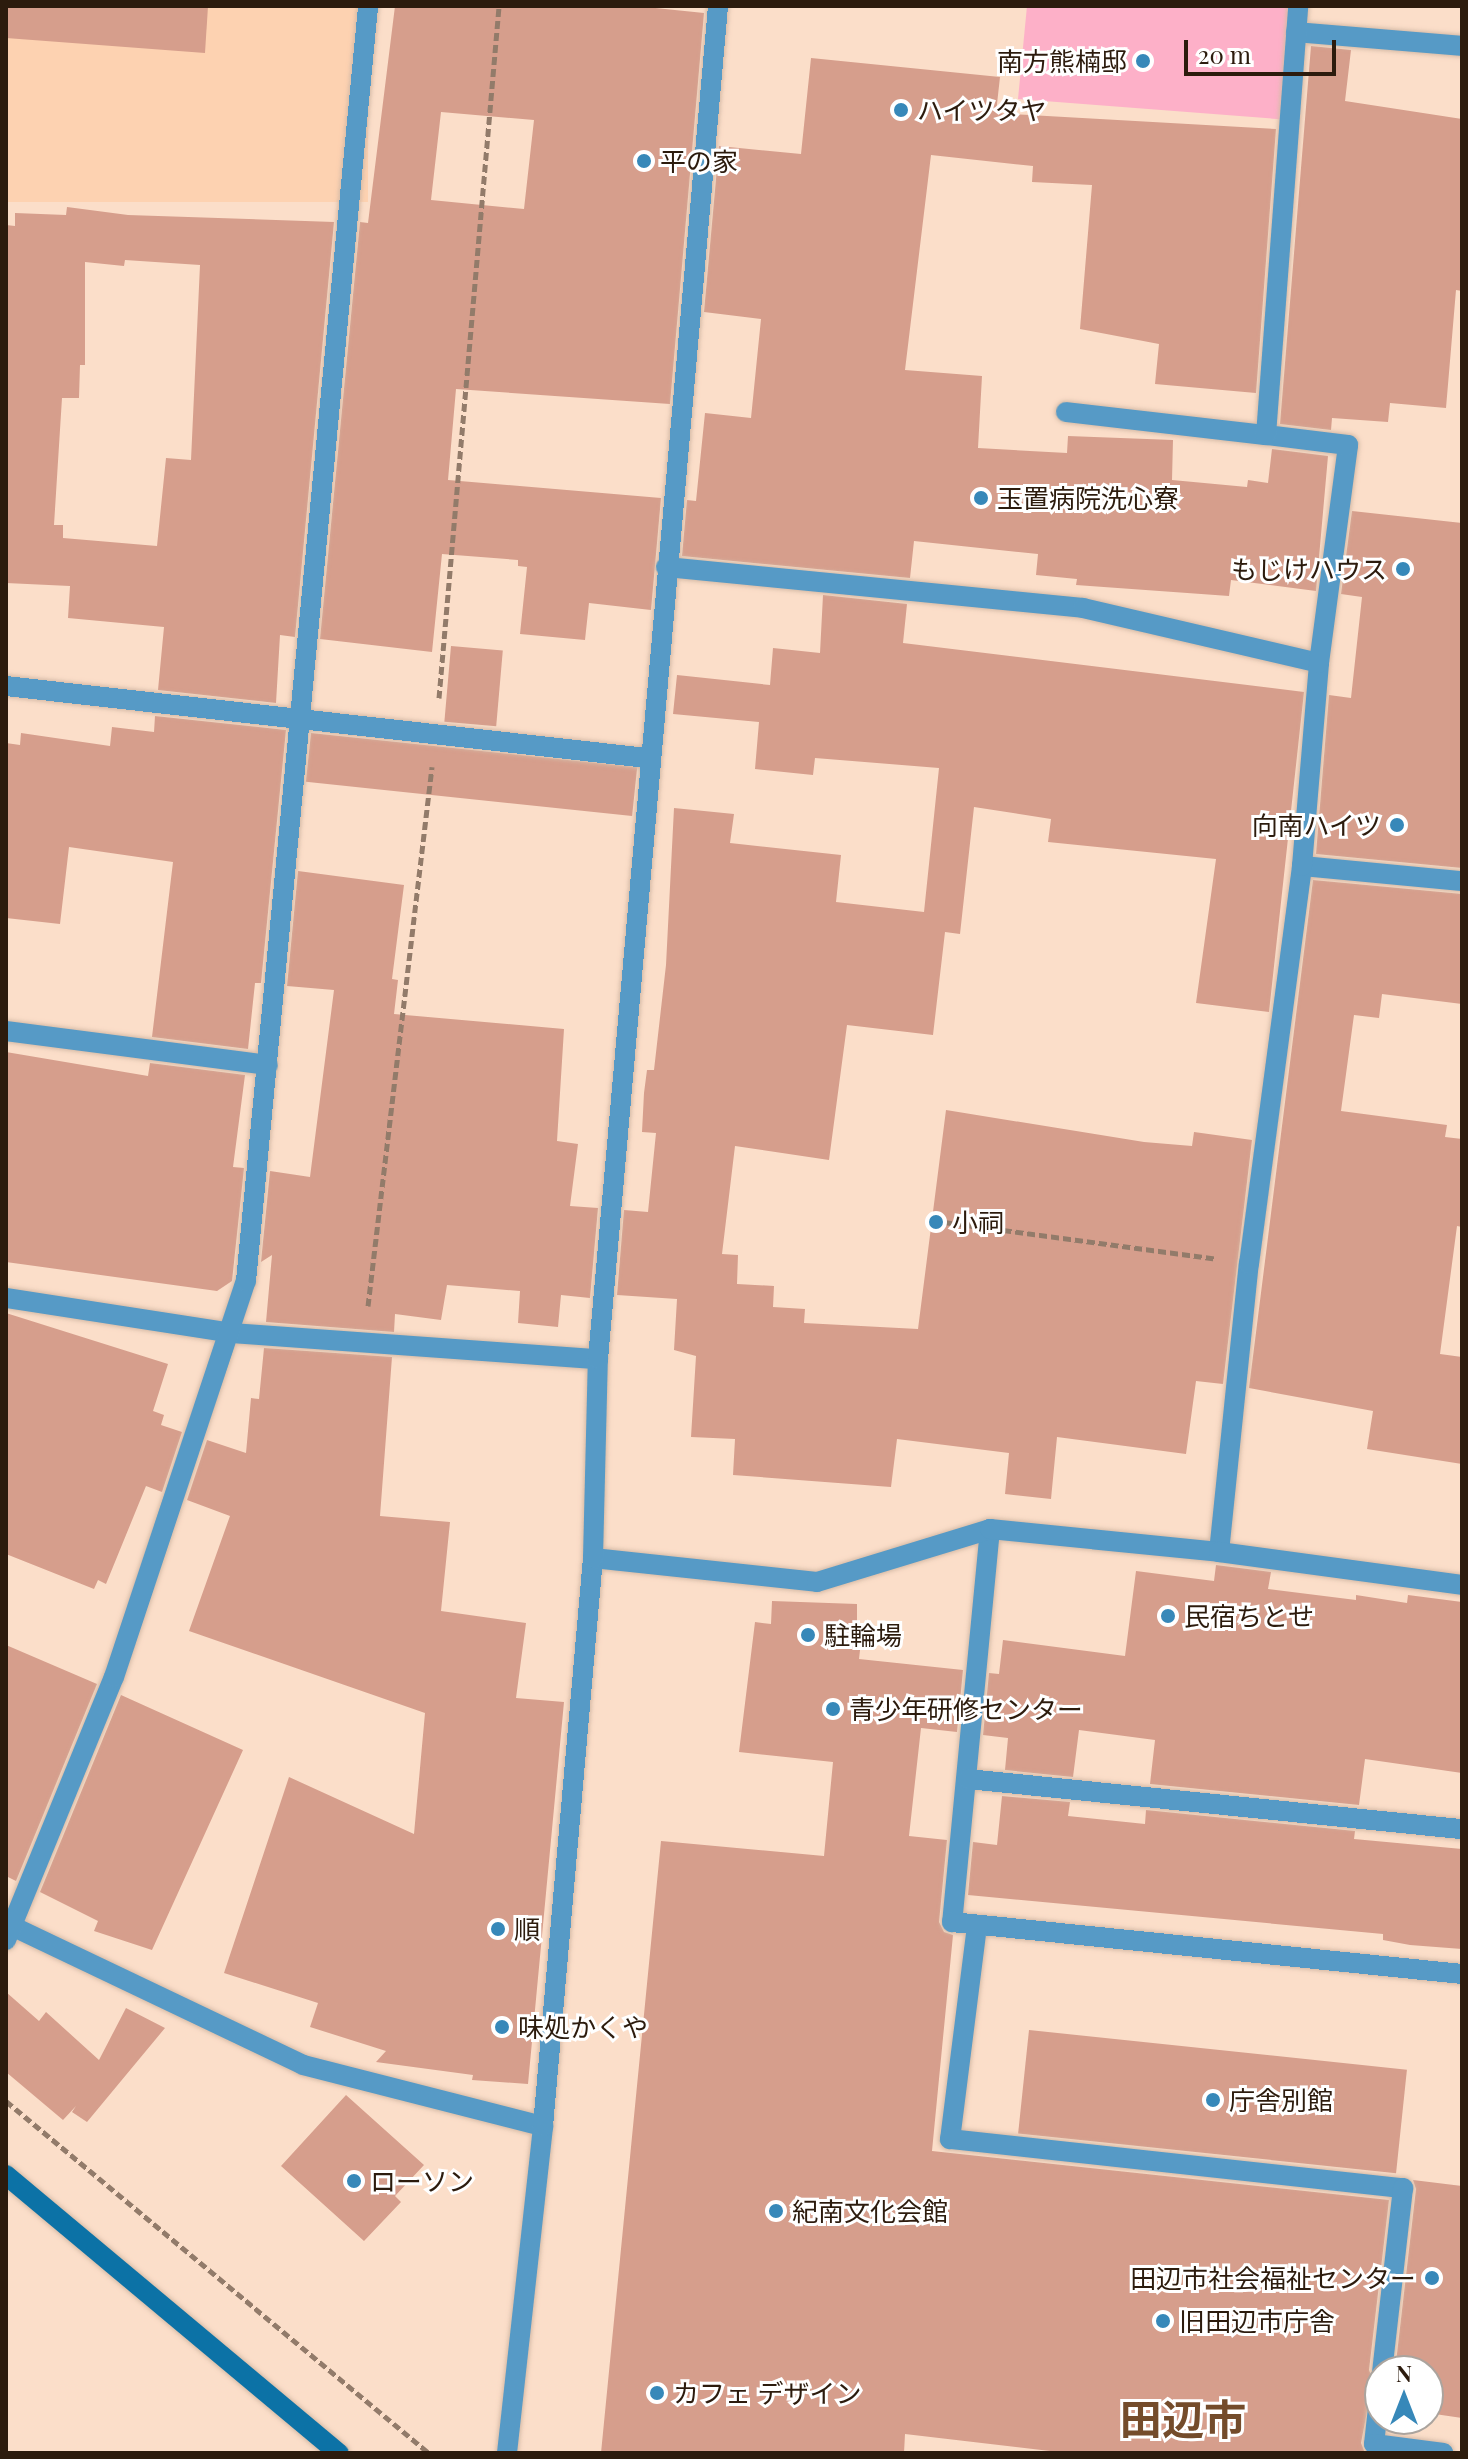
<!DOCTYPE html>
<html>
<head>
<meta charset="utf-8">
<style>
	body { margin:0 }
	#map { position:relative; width:1468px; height:2459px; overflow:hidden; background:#fbdec9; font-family:"Playfair Display","Noto Sans JP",serif }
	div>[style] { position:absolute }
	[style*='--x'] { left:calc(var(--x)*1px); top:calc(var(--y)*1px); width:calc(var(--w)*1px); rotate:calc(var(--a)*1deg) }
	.built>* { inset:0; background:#fdd2b1; transform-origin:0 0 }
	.green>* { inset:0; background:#fdb0c8 }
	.building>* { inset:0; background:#d69e8c; transform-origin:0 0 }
	.path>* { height:5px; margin-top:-2.5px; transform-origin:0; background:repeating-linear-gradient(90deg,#927b6a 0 8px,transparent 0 12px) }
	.roads { filter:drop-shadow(0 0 2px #d6bba7) drop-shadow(0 0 2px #d6bba7) }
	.lane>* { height:20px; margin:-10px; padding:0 10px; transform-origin:10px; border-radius:10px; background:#569ac6 }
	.street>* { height:20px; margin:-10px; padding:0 10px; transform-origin:10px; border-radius:10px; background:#569ac6 }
	.secondary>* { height:20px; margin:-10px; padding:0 10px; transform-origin:10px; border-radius:10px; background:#0c72a6 }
	.dots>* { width:22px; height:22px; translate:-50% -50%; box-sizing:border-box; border:4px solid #fff; border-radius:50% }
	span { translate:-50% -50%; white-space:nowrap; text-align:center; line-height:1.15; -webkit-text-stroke:6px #fff; paint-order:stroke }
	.poi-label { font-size:26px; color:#2c1b0d }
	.right { translate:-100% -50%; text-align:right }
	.left { translate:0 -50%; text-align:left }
	.town-label { font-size:42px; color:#744c2b; font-weight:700 }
	.frame { position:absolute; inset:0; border:8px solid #2c1b0d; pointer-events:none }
	.north { position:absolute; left:1364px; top:2355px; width:80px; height:80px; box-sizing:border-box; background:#fff; border:2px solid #aba49e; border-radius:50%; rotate:0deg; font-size:22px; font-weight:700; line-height:32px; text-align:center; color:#2c1b0d }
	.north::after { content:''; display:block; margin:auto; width:28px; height:36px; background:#3788b9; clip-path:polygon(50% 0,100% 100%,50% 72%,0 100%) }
	.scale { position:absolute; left:1184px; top:40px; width:152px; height:36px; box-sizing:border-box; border:4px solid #2c1b0d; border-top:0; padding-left:10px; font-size:24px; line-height:28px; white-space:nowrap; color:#2c1b0d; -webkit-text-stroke:6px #fff; paint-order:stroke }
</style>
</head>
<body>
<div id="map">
	<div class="built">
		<i style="left:6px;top:6px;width:362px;height:196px"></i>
	</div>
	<div class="green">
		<i style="clip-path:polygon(1027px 6px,1298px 6px,1290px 120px,1018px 99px)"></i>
	</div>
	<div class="building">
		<i style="clip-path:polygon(6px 6px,208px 6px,205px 53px,6px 38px)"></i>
		<i style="clip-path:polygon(evenodd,395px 6px,636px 6px,704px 13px,670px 404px,456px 389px,448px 480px,661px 498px,651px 610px,589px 603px,585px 640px,520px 634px,527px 567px,518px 566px,518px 560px,442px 554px,432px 652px,320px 639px,360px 222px,368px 223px,395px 6px,441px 112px,534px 120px,524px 209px,431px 200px,441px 112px)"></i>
		<i style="clip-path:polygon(1311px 46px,1351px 50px,1345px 101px,1462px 119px,1462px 291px,1456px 290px,1446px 408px,1390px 403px,1388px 422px,1332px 418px,1331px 430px,1280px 424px)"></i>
		<i style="clip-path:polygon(811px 58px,1000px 77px,996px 113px,1276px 129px,1256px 393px,1155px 384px,1159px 344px,1080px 329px,1092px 185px,1032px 182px,1033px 166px,931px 155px,905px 370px,982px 376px,978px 448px,1067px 453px,1068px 436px,1173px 440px,1172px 480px,1247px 487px,1248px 480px,1268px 483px,1272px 449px,1328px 456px,1316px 591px,1231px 580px,1229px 596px,1076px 585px,1077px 579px,1036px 575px,1038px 554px,914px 541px,910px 578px,682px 556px,687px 500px,696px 501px,705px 413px,751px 418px,761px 319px,704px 312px,719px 146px,801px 154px)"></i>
		<i style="clip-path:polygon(evenodd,67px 207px,128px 215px,334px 222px,295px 637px,280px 635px,276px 703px,158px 690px,164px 627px,68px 618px,70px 586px,6px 583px,6px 225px,15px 226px,15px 213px,66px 215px,67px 207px,125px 260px,200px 265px,191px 460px,166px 458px,157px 546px,63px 538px,63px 525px,54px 525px,62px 398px,79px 398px,80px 365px,85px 365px,85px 262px,124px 266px,125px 260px)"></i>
		<i style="clip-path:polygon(1352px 511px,1462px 523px,1462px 868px,1316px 854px,1329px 695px,1351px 698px,1362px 597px,1341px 594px)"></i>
		<i style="clip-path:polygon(823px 595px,907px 604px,903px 643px,1304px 692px,1269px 1012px,1196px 1003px,1216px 859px,1048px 842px,1051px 819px,974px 807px,960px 934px,945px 932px,933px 1035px,847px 1025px,829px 1160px,735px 1146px,722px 1254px,738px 1255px,737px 1284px,774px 1286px,773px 1307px,805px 1309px,804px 1323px,918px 1329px,946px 1110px,1144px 1142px,1192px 1146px,1194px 1132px,1252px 1140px,1223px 1384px,1196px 1381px,1186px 1454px,1057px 1437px,1051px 1499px,1005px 1494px,1009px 1453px,897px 1439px,891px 1487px,733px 1475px,735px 1439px,691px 1437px,696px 1356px,674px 1350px,677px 1299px,617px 1295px,624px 1210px,648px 1212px,656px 1133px,642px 1132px,644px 1093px,647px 1070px,654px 1070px,666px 965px,674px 808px,734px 814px,730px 843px,841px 855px,836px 902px,924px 912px,939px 768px,815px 758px,813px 775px,755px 769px,759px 722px,673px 714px,677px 675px,770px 685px,773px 648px,820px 653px)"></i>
		<i style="left:451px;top:646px;width:52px;height:76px;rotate:5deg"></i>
		<i style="clip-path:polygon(155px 716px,286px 730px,261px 983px,255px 983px,248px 1049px,152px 1037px,173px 862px,69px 847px,60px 924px,6px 918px,6px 743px,20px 745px,21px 733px,110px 746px,112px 727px,154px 732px)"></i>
		<i style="left:311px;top:733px;width:328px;height:49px;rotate:6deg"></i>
		<i style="clip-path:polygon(298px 871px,404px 885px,392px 979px,398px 980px,394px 1014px,564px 1029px,557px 1141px,578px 1144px,570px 1206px,598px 1208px,590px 1298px,561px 1295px,558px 1327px,518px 1323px,520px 1291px,447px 1285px,441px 1320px,395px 1314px,394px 1332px,266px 1322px,272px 1255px,261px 1262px,270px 1171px,310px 1177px,334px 990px,287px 986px)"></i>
		<i style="clip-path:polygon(1313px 880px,1462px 894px,1462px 1004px,1382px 994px,1379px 1018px,1354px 1015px,1341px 1111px,1447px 1125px,1445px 1137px,1462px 1139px,1462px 1227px,1457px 1226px,1440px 1354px,1462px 1357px,1462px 1464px,1367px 1449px,1373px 1411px,1249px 1388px)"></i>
		<i style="clip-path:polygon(6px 1052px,148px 1076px,150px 1063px,245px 1075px,233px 1167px,244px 1168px,232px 1281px,217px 1291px,6px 1262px)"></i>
		<i style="clip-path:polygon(6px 1313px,168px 1364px,153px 1411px,164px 1415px,161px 1425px,182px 1432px,162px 1492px,146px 1486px,106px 1584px,98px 1580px,94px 1589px,6px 1554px)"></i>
		<i style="clip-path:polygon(264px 1348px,392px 1357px,380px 1516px,450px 1522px,441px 1611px,526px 1623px,516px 1698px,564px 1702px,528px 2084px,472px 2080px,473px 2075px,376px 2062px,386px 2051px,310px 2027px,318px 2003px,224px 1973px,289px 1777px,414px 1834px,425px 1713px,189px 1631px,230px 1516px,187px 1500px,207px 1440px,246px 1453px,251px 1398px,259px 1399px)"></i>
		<i style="clip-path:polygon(1216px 1565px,1271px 1572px,1268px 1589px,1356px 1600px,1356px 1595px,1407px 1603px,1408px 1595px,1462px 1602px,1462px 1773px,1365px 1759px,1359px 1805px,1150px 1784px,1155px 1740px,1079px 1730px,1073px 1777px,1005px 1770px,1008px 1738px,983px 1735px,989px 1673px,999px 1674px,1003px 1640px,1125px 1656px,1136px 1571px,1214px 1581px)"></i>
		<i style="clip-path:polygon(772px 1601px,857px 1604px,857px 1632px,862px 1633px,859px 1659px,963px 1670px,957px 1732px,921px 1728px,909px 1836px,947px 1840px,939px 1922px,944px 1932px,953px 1935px,932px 2151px,1389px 2200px,1369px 2370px,1373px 2380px,1361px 2443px,1365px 2453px,1067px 2453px,905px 2434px,904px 2453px,601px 2453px,661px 1841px,824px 1856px,833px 1762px,739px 1752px,755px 1622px,771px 1624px)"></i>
		<i style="clip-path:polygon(6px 1645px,97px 1684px,16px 1881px,6px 1876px)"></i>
		<i style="clip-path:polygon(121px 1695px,243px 1750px,152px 1950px,94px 1931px,98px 1921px,40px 1892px)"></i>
		<i style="clip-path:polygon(1002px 1796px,1070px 1802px,1068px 1816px,1145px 1824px,1146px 1810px,1355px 1831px,1354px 1839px,1462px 1849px,1462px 1949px,1410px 1945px,1383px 1940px,1383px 1934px,968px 1895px,973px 1842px,997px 1845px)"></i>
		<i style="clip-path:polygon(6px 1992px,39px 2021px,46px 2012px,99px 2060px,126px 2008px,165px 2028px,87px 2122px,72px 2112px,76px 2106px,63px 2120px,6px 2072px)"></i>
		<i style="left:1029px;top:2030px;width:380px;height:104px;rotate:6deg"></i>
		<i style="clip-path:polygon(346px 2095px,424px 2165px,395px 2196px,401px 2202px,364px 2241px,281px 2166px)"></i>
		<i style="clip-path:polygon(1413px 2180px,1462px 2186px,1462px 2418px,1428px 2413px,1428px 2371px,1395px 2371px,1416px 2189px)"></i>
	</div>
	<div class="path">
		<i style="--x:439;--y:698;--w:695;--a:-85.04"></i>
		<i style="--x:944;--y:1222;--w:275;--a:7.7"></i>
		<i style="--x:368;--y:1306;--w:543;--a:-83.23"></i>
		<i style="--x:6;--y:2101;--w:550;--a:39.77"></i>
	</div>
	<div class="roads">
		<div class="lane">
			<i style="--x:977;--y:1926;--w:215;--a:97.2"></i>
			<i style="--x:950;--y:2139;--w:456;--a:6.2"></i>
			<i style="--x:1403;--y:2188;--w:184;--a:96.5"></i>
			<i style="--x:1380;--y:2390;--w:54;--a:96.3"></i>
			<i style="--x:1374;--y:2444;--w:70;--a:7.4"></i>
		</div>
		<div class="street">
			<i style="--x:1296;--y:32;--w:167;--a:4.8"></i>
			<i style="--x:1066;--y:412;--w:201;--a:6.6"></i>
			<i style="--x:666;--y:567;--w:419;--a:5.6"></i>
			<i style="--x:1083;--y:608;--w:242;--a:13.1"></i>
			<i style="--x:6;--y:686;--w:645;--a:6.41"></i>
			<i style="--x:1302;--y:866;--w:161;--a:5.4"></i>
			<i style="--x:6;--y:1031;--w:264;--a:7.4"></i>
			<i style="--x:6;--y:1298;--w:228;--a:8.8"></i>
			<i style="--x:231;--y:1333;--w:368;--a:4.1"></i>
			<i style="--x:990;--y:1529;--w:395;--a:95.5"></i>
			<i style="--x:952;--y:1922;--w:513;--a:5.82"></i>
			<i style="--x:1219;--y:1552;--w:290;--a:-84.1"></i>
			<i style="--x:1249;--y:1264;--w:402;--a:-82.4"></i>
			<i style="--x:1302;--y:866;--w:204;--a:-85.2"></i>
			<i style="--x:1319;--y:663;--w:220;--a:-82.4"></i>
			<i style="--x:1348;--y:445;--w:83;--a:-173"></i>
			<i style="--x:1266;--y:435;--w:430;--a:-85.7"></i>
			<i style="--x:593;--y:1558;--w:225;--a:6.1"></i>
			<i style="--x:817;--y:1582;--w:181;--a:-17"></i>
			<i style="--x:990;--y:1529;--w:230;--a:5.7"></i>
			<i style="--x:1219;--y:1552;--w:245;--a:7.7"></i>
			<i style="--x:968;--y:1779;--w:497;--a:5.8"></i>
			<i style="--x:14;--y:1927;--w:320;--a:25.5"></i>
			<i style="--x:303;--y:2065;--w:248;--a:14.3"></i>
			<i style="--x:6;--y:1940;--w:284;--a:-67.7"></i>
			<i style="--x:114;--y:1677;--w:417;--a:-71.6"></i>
			<i style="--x:246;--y:1281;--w:1281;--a:-84.53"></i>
			<i style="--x:507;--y:2453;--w:329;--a:-83.7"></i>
			<i style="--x:543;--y:2126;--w:570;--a:-84.97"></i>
			<i style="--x:593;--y:1558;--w:199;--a:-88.6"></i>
			<i style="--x:598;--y:1359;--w:1358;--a:-84.93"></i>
		</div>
		<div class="secondary">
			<i style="--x:6;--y:2175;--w:434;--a:39.9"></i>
		</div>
	</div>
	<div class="dots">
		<i style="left:1143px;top:61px;background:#3788b9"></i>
		<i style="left:901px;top:110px;background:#3788b9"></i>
		<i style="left:644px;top:161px;background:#3788b9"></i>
		<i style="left:981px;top:498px;background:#3788b9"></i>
		<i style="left:1403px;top:569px;background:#3788b9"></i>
		<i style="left:1397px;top:825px;background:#3788b9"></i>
		<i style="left:936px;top:1222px;background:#3788b9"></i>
		<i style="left:1168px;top:1616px;background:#3788b9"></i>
		<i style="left:808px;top:1635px;background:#3788b9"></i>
		<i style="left:833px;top:1709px;background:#3788b9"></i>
		<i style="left:498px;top:1929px;background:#3788b9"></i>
		<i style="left:502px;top:2027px;background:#3788b9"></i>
		<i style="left:1213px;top:2100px;background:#3788b9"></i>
		<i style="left:354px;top:2181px;background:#3788b9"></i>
		<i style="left:776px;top:2211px;background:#3788b9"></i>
		<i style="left:1432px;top:2278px;background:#3788b9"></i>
		<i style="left:1163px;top:2321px;background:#3788b9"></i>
		<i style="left:657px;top:2393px;background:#3788b9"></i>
	</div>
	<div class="poi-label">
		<span class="right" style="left:1127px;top:61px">南方熊楠邸</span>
		<span class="left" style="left:917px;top:110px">ハイツタヤ</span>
		<span class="left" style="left:660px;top:161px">平の家</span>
		<span class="left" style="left:997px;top:498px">玉置病院洗心寮</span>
		<span class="right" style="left:1387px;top:569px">もじけハウス</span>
		<span class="right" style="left:1381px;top:825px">向南ハイツ</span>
		<span class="left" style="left:952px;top:1222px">小祠</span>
		<span class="left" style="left:1184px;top:1616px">民宿ちとせ</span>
		<span class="left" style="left:824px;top:1635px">駐輪場</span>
		<span class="left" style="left:849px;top:1709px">青少年研修センター</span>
		<span class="left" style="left:514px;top:1929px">順</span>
		<span class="left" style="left:518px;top:2027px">味処かくや</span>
		<span class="left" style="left:1229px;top:2100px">庁舎別館</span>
		<span class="left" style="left:370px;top:2181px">ローソン</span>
		<span class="left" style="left:792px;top:2211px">紀南文化会館</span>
		<span class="right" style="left:1416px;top:2278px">田辺市社会福祉センター</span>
		<span class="left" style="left:1179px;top:2321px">旧田辺市庁舎</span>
		<span class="left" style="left:673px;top:2393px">カフェ デザイン</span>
	</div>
	<div class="town-label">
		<span style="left:1183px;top:2418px">田辺市</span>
	</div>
	<div class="frame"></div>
	<div class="north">N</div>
	<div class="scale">20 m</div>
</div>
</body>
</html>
